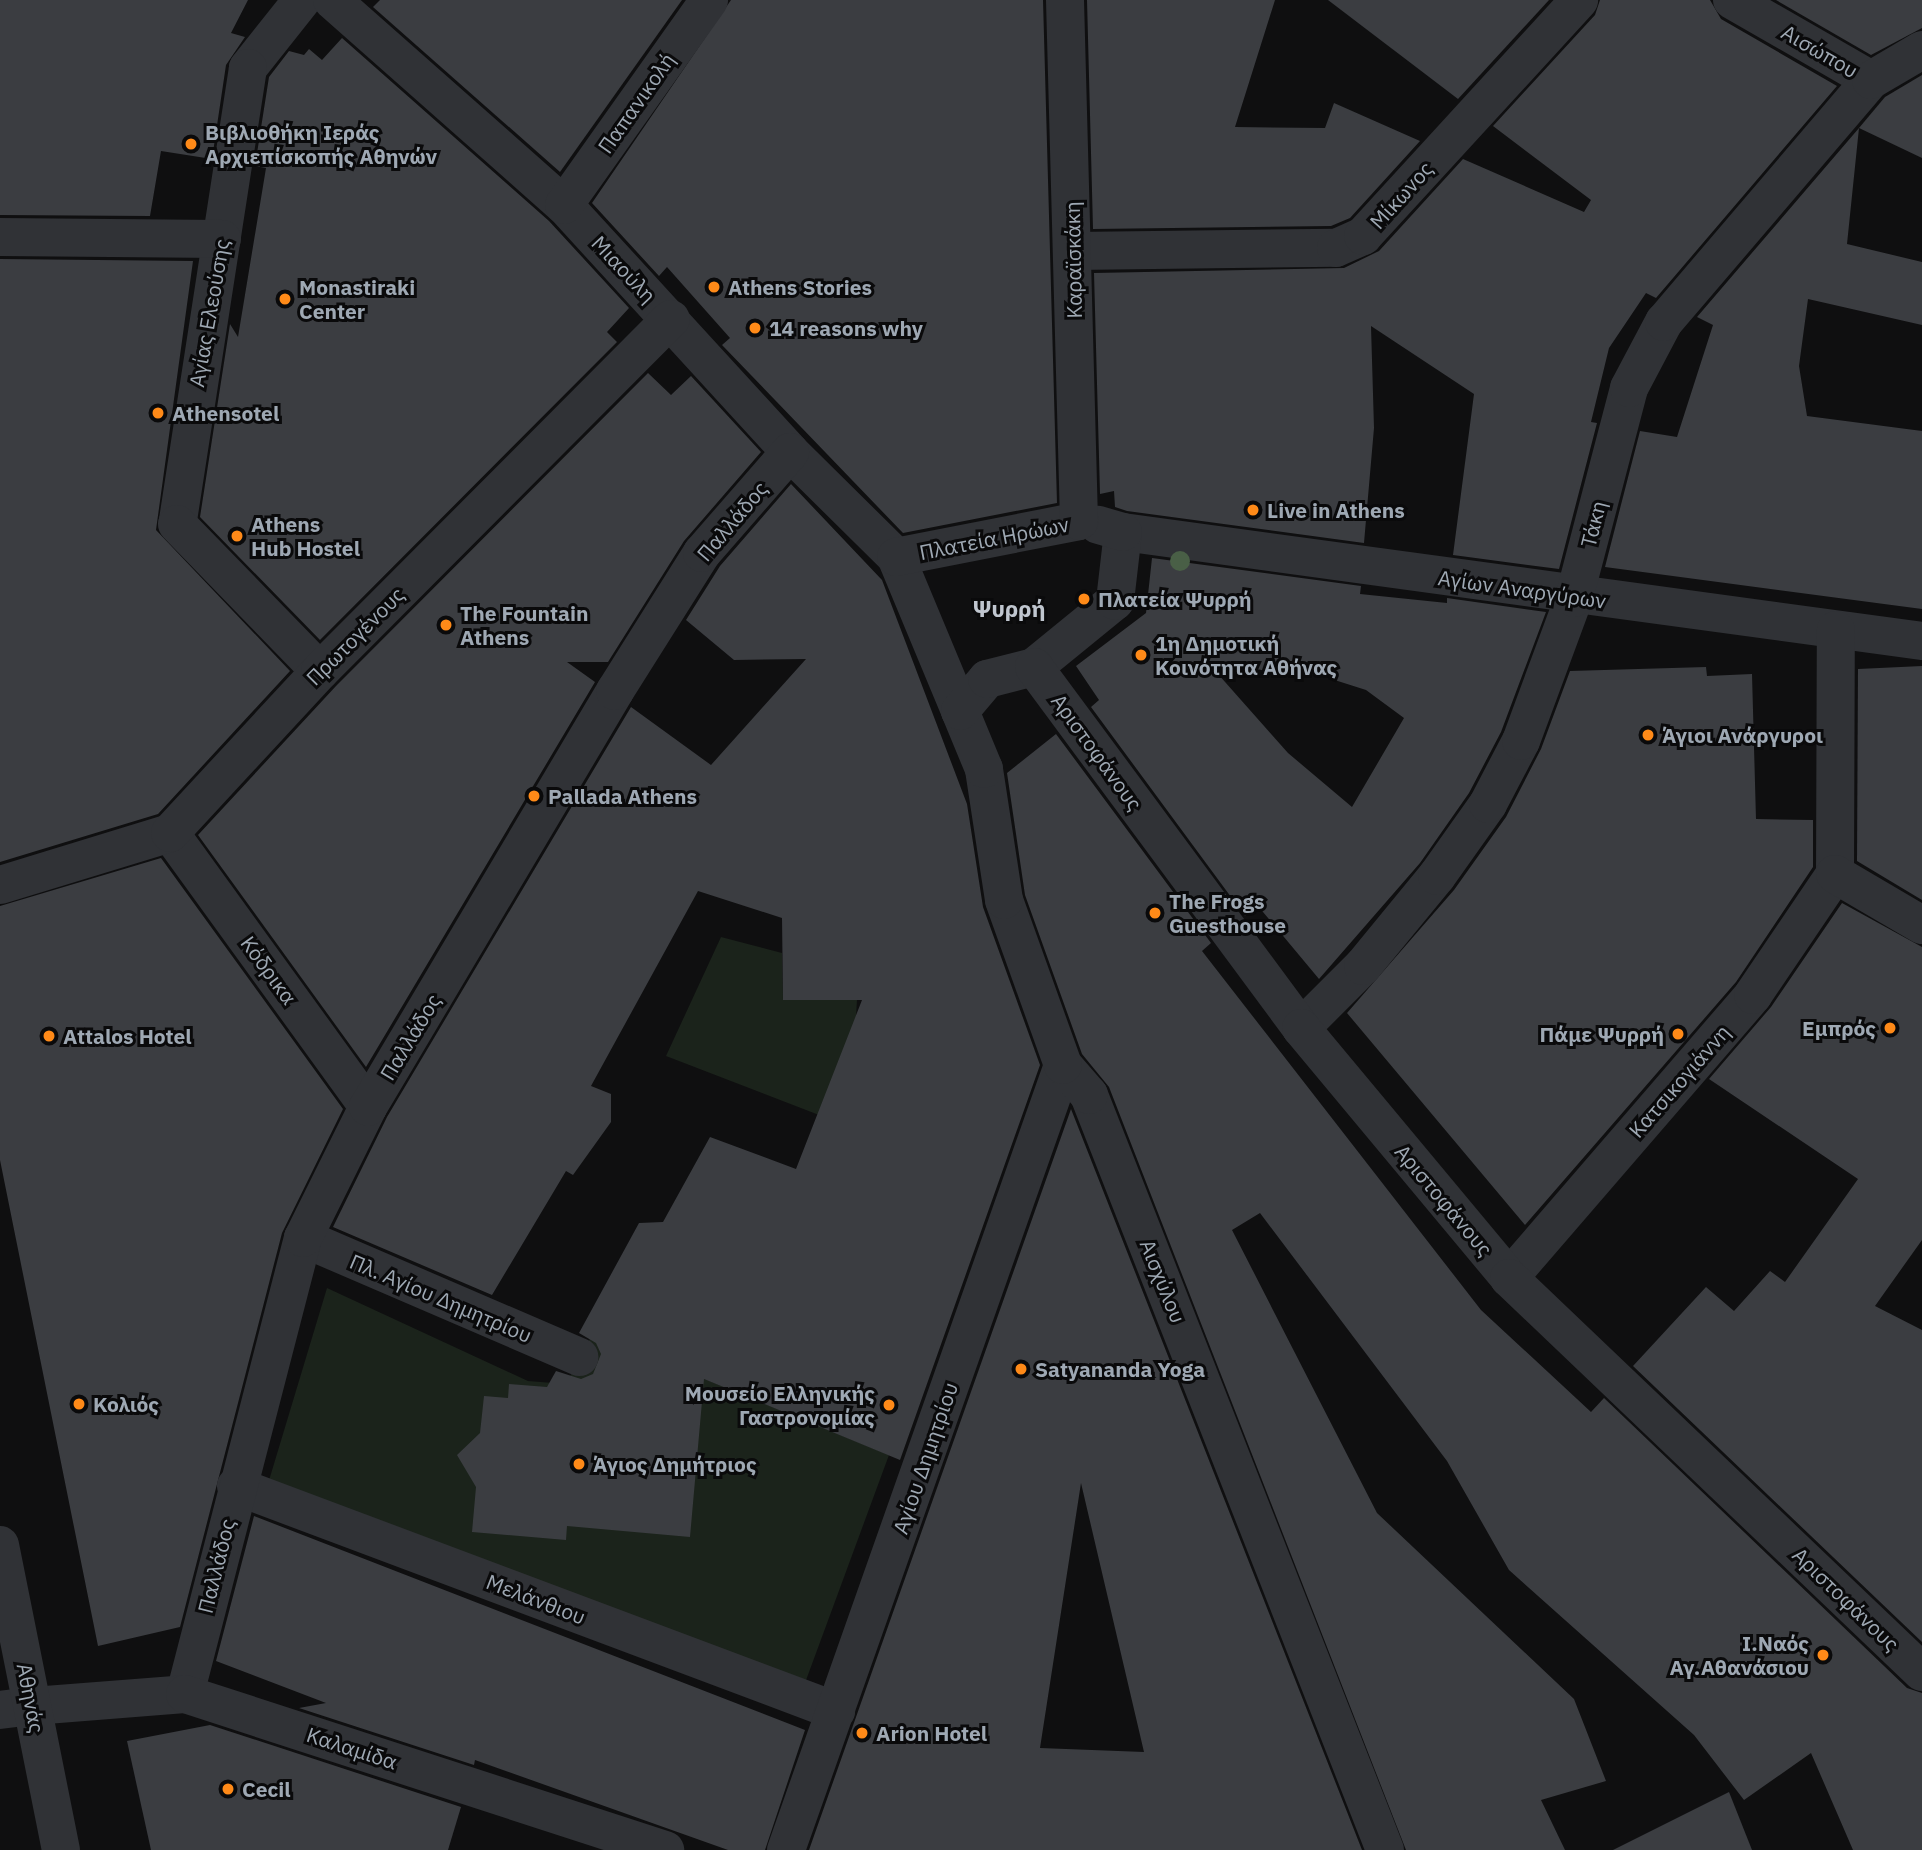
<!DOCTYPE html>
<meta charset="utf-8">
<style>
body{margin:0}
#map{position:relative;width:1922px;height:1850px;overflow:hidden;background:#0f0f10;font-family:"IBM Plex Sans",sans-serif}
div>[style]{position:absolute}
.green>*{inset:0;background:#1b231b}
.building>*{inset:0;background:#3b3d41}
.pedestrian>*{height:38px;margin:-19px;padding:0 19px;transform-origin:19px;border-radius:19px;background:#303236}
.minor>*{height:38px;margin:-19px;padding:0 19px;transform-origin:19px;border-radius:19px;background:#303236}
.tertiary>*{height:38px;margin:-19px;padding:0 19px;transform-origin:19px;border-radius:19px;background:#303236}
.trees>*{width:20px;height:20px;margin:-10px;border-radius:50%;background:#495f46}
.dots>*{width:19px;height:19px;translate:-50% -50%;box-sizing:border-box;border:4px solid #0a0a0b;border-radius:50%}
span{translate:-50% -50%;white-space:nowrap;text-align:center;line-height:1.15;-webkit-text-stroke:6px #0a0a0b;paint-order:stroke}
.street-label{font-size:21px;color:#9ea8b3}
.poi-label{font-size:21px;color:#9ea8b3;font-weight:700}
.left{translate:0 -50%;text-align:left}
.right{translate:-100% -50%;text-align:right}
.neighbourhood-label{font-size:23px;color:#c0c6cf;font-weight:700}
</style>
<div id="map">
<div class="green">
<i style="clip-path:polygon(721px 937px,782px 953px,783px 1000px,857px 1000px,856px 1017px,819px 1115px,666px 1056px)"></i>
<i style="clip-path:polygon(327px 1288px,528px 1381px,566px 1384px,593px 1333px,889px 1455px,805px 1683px,267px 1487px)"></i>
</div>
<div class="building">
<i style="clip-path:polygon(0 0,248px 0,231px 33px,245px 37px,226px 65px,212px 159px,161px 151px,150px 216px,0 215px)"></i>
<i style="clip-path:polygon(380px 0,682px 0,560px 172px,373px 7px)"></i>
<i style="clip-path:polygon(731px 0,1043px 0,1057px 503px,903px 533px,722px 345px,730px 338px,667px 267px,659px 276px,592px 203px)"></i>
<i style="clip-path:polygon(1087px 0,1275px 0,1235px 127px,1325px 128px,1334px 103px,1420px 141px,1350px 218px,1331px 226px,1093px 229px)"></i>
<i style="clip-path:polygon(1328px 0,1549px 0,1458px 99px)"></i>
<i style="clip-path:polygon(1600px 0,1710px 0,1721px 19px,1837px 86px,1656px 298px,1646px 293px,1609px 348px,1591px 422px,1597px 423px,1559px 569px,1453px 555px,1474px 394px,1371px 326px,1374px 428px,1364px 543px,1127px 511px,1115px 507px,1114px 491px,1100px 494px,1094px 273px,1344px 268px,1379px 251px,1463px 159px,1584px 212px,1591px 200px,1493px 126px,1595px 15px)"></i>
<i style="clip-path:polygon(1776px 0,1922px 0,1922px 28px,1871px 55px)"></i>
<i style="clip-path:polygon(342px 38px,549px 221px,629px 308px,607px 332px,617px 342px,320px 640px,200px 517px,230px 324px,238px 337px,266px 168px,255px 166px,269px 77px,289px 51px,304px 55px,309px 49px,322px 60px)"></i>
<i style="clip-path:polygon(1922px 75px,1922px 158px,1859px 128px,1885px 97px)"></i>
<i style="clip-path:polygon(1859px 128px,1847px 244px,1922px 262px,1922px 325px,1808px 299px,1799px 366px,1807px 416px,1922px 431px,1922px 609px,1605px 567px,1640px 431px,1677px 437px,1713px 325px,1697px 317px)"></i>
<i style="clip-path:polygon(0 259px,193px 261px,156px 530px,290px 671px,158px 814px,0 862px)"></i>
<i style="clip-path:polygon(648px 373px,671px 395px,691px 376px,761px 452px,684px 541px,608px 662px,567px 662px,595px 682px,366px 1067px,198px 835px,336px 686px)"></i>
<i style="clip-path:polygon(791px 484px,882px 580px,967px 804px,983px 907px,1040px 1065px,900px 1460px,704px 1379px,690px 1537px,567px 1526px,566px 1540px,472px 1532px,476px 1487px,457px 1455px,480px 1433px,484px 1396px,508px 1398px,509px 1384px,547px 1387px,556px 1371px,581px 1379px,593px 1374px,601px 1354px,596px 1343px,579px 1333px,639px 1223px,663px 1222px,710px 1137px,796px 1169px,862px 1000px,783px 1000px,782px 918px,698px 891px,591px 1086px,611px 1094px,611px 1122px,573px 1175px,566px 1171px,492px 1295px,333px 1227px,387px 1117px,631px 707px,711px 765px,806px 659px,734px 660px,686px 620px,720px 566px)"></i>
<i style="clip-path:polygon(evenodd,1152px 558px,1361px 586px,1360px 594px,1447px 603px,1447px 598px,1546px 612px,1501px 732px,1469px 793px,1420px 863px,1319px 979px,1258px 906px,1245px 916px,1091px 707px,1099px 700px,1076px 666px,1146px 613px,1152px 558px,1210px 665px,1322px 676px,1366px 690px,1404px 718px,1352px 807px,1288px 753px,1210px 665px)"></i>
<i style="clip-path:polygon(1922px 666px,1922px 900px,1857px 861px,1858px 669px)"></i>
<i style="clip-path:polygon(1706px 667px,1707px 676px,1752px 674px,1756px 819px,1813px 820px,1813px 867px,1736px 982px,1525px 1225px,1347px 1013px,1454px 890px,1506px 817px,1541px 749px,1570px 671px)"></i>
<i style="clip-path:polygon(1056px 734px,1211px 943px,1202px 951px,1481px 1310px,1591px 1412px,1604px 1398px,1907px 1688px,1922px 1693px,1922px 1850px,1853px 1850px,1811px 1753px,1744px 1800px,1694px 1735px,1509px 1570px,1447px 1461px,1260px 1213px,1232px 1230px,1377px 1513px,1574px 1699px,1606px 1781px,1541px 1800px,1565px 1850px,1406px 1850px,1109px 1087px,1082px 1054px,1025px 895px,1007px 773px)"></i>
<i style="clip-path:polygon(161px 858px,343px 1109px,282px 1233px,180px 1627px,98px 1646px,0 1160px,0 906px)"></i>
<i style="clip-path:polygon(1842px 903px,1922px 947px,1922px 1240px,1875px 1306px,1922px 1330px,1922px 1642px,1633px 1366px,1706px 1287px,1734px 1311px,1770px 1271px,1785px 1282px,1858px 1179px,1709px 1079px,1771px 1007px)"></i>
<i style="clip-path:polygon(evenodd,1071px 1109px,1362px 1850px,809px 1850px,1071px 1109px,1081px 1483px,1144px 1752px,1040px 1748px,1081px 1483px)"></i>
<i style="clip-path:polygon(254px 1516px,805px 1730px,765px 1850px,728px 1850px,475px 1760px,474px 1765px,299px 1708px,326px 1703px,216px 1661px)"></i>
<i style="clip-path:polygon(210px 1725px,461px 1807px,448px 1850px,151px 1850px,127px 1741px)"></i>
<i style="clip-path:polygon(1729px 1792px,1752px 1850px,1613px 1850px)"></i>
</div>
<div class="pedestrian">
<i style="left:1732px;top:0;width:160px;rotate:29.9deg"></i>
<i style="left:1074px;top:251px;width:262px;rotate:-0.7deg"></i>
<i style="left:1336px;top:248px;width:30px;rotate:-24deg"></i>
<i style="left:1363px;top:236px;width:320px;rotate:-47.5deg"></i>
<i style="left:1123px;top:532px;width:806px;rotate:7.77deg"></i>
<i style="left:896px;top:557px;width:167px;rotate:67.4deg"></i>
<i style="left:1034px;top:667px;width:104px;rotate:-39.2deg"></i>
<i style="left:1115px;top:601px;width:69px;rotate:-83.4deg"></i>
<i style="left:1123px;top:532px;width:26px;rotate:-164deg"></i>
<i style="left:1835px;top:874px;width:244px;rotate:-89.8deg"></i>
<i style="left:1301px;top:1028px;width:88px;rotate:-45deg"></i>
<i style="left:1363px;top:966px;width:117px;rotate:-50.6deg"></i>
<i style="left:1437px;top:876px;width:88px;rotate:-54.7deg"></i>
<i style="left:1488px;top:804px;width:71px;rotate:-62.4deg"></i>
<i style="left:1521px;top:741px;width:153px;rotate:-69.7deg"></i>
<i style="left:1574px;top:598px;width:217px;rotate:-75.3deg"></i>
<i style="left:1629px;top:388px;width:75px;rotate:-62.1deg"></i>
<i style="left:1664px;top:322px;width:318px;rotate:-49.5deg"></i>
<i style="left:1871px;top:80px;width:59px;rotate:-30.5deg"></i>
<i style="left:0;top:1710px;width:33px;rotate:-7deg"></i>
</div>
<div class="minor">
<i style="left:302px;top:0;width:87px;rotate:128.5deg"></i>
<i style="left:248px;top:68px;width:461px;rotate:98.8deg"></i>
<i style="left:177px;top:524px;width:205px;rotate:45.8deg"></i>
<i style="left:332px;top:0;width:310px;rotate:41.5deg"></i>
<i style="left:564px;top:205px;width:335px;rotate:47.5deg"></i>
<i style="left:790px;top:452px;width:149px;rotate:44.7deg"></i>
<i style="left:896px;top:557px;width:187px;rotate:-11.1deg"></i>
<i style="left:1079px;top:521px;width:521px;rotate:-91.54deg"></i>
<i style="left:564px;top:205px;width:251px;rotate:-54.7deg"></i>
<i style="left:0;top:237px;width:222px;rotate:0.5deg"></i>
<i style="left:170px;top:833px;width:338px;rotate:54.1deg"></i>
<i style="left:0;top:885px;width:178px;rotate:-17deg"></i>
<i style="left:170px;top:833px;width:221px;rotate:-47.2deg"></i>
<i style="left:320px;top:671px;width:497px;rotate:-45.1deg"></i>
<i style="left:303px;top:1238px;width:301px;rotate:23.3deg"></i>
<i style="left:1509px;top:1278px;width:374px;rotate:-49.2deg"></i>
<i style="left:1753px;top:995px;width:146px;rotate:-55.9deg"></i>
<i style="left:1835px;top:874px;width:101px;rotate:30.4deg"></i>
<i style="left:236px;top:1486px;width:641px;rotate:20.56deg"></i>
<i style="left:185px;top:1694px;width:471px;rotate:-75.5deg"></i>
<i style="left:303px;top:1238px;width:146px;rotate:-63.6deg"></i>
<i style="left:368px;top:1107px;width:484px;rotate:-59.3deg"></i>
<i style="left:615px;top:691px;width:163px;rotate:-57.8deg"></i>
<i style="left:702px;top:553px;width:134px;rotate:-48.9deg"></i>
<i style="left:33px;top:1706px;width:152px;rotate:-4.5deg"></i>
<i style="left:185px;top:1694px;width:505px;rotate:18deg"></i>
<i style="left:786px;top:1850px;width:832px;rotate:-70.56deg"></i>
<i style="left:1385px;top:1850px;width:811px;rotate:-111.41deg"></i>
<i style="left:1089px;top:1095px;width:40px;rotate:-131deg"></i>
<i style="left:1063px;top:1065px;width:175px;rotate:-109.7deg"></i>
<i style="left:1004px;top:900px;width:133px;rotate:-98.7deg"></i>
<i style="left:984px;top:769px;width:63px;rotate:-112.5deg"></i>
<i style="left:960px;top:711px;width:42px;rotate:-49.8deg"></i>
<i style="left:987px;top:679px;width:49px;rotate:-14.3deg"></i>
<i style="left:1034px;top:667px;width:449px;rotate:53.5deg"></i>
<i style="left:1301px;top:1028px;width:325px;rotate:50.2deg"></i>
<i style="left:1509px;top:1278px;width:571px;rotate:43.65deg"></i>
</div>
<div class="tertiary">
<i style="left:0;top:1545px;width:311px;rotate:78.7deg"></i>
</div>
<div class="trees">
<i style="left:1180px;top:561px"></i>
</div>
<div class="dots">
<i style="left:191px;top:144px;background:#ff8a18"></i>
<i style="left:714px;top:287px;background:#ff8a18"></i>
<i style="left:285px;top:299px;background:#ff8a18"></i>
<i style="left:755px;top:328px;background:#ff8a18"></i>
<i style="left:158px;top:413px;background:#ff8a18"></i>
<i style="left:1253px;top:510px;background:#ff8a18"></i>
<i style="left:237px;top:536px;background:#ff8a18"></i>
<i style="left:1084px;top:599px;background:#ff8a18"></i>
<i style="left:446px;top:625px;background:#ff8a18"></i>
<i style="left:1141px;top:655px;background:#ff8a18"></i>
<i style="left:1648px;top:735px;background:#ff8a18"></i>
<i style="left:534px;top:796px;background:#ff8a18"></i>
<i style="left:1155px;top:913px;background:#ff8a18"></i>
<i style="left:1890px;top:1028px;background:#ff8a18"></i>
<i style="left:1678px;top:1034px;background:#ff8a18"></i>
<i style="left:49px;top:1036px;background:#ff8a18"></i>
<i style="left:1021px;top:1369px;background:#ff8a18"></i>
<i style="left:79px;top:1404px;background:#ff8a18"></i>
<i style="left:889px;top:1405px;background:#ff8a18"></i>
<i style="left:579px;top:1464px;background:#ff8a18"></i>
<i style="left:1823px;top:1655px;background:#ff8a18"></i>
<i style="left:862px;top:1733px;background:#ff8a18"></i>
<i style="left:228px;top:1789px;background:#ff8a18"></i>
</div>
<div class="street-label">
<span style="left:1820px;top:51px;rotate:30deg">Αισώπου</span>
<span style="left:636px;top:103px;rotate:-55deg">Παπανικολή</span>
<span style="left:1401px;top:195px;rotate:-48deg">Μίκωνος</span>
<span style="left:1073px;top:260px;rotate:-91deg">Καραϊσκάκη</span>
<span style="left:624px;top:269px;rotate:47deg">Μιαούλη</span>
<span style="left:209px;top:313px;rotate:-80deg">Αγίας Ελεούσης</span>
<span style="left:732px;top:521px;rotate:-50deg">Παλλάδος</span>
<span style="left:1593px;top:524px;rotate:-76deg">Τάκη</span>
<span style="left:994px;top:538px;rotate:-11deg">Πλατεία Ηρώων</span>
<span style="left:1522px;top:589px;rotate:8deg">Αγίων Αναργύρων</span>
<span style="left:355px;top:636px;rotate:-45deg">Πρωτογένους</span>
<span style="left:1097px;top:752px;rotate:54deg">Αριστοφάνους</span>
<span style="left:269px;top:970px;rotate:54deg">Κόδρικα</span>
<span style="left:410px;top:1037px;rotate:-59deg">Παλλάδος</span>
<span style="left:1679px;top:1081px;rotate:-49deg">Κατσικογιάννη</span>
<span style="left:1444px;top:1200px;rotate:50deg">Αριστοφάνους</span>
<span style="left:1163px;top:1281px;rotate:68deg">Αισχύλου</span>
<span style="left:441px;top:1298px;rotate:23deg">Πλ. Αγίου Δημητρίου</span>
<span style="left:925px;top:1458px;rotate:-71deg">Αγίου Δημητρίου</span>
<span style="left:216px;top:1566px;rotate:-76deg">Παλλάδος</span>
<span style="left:536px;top:1599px;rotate:21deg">Μελάνθιου</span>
<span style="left:1846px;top:1599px;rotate:44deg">Αριστοφάνους</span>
<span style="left:31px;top:1698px;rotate:79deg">Αθηνάς</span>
<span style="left:352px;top:1748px;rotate:18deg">Καλαμίδα</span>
</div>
<div class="poi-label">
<span class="left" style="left:205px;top:144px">Βιβλιοθήκη Ιεράς<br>Αρχιεπίσκοπής Αθηνών</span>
<span class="left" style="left:299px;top:299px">Monastiraki<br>Center</span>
<span class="left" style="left:728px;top:287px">Athens Stories</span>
<span class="left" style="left:769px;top:328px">14 reasons why</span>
<span class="left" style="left:172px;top:413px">Athensotel</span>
<span class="left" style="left:1267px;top:510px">Live in Athens</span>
<span class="left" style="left:251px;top:536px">Athens<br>Hub Hostel</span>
<span class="left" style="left:1098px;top:599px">Πλατεία Ψυρρή</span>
<span class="left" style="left:460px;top:625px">The Fountain<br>Athens</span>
<span class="left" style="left:1155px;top:655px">1η Δημοτική<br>Κοινότητα Αθήνας</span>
<span class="left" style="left:1662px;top:735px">Άγιοι Ανάργυροι</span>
<span class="left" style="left:548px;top:796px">Pallada Athens</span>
<span class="left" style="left:1169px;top:913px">The Frogs<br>Guesthouse</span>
<span class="right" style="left:1876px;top:1028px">Εμπρός</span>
<span class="right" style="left:1664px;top:1034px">Πάμε Ψυρρή</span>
<span class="left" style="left:63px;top:1036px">Attalos Hotel</span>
<span class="left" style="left:1035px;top:1369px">Satyananda Yoga</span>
<span class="right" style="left:875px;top:1405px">Μουσείο Ελληνικής<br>Γαστρονομίας</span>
<span class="left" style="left:93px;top:1404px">Κολιός</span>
<span class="left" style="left:593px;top:1464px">Άγιος Δημήτριος</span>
<span class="right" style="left:1809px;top:1655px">Ι.Ναός<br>Αγ.Αθανάσιου</span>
<span class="left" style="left:876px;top:1733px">Arion Hotel</span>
<span class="left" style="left:242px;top:1789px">Cecil</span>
</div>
<div class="neighbourhood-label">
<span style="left:1009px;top:608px">Ψυρρή</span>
</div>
</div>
